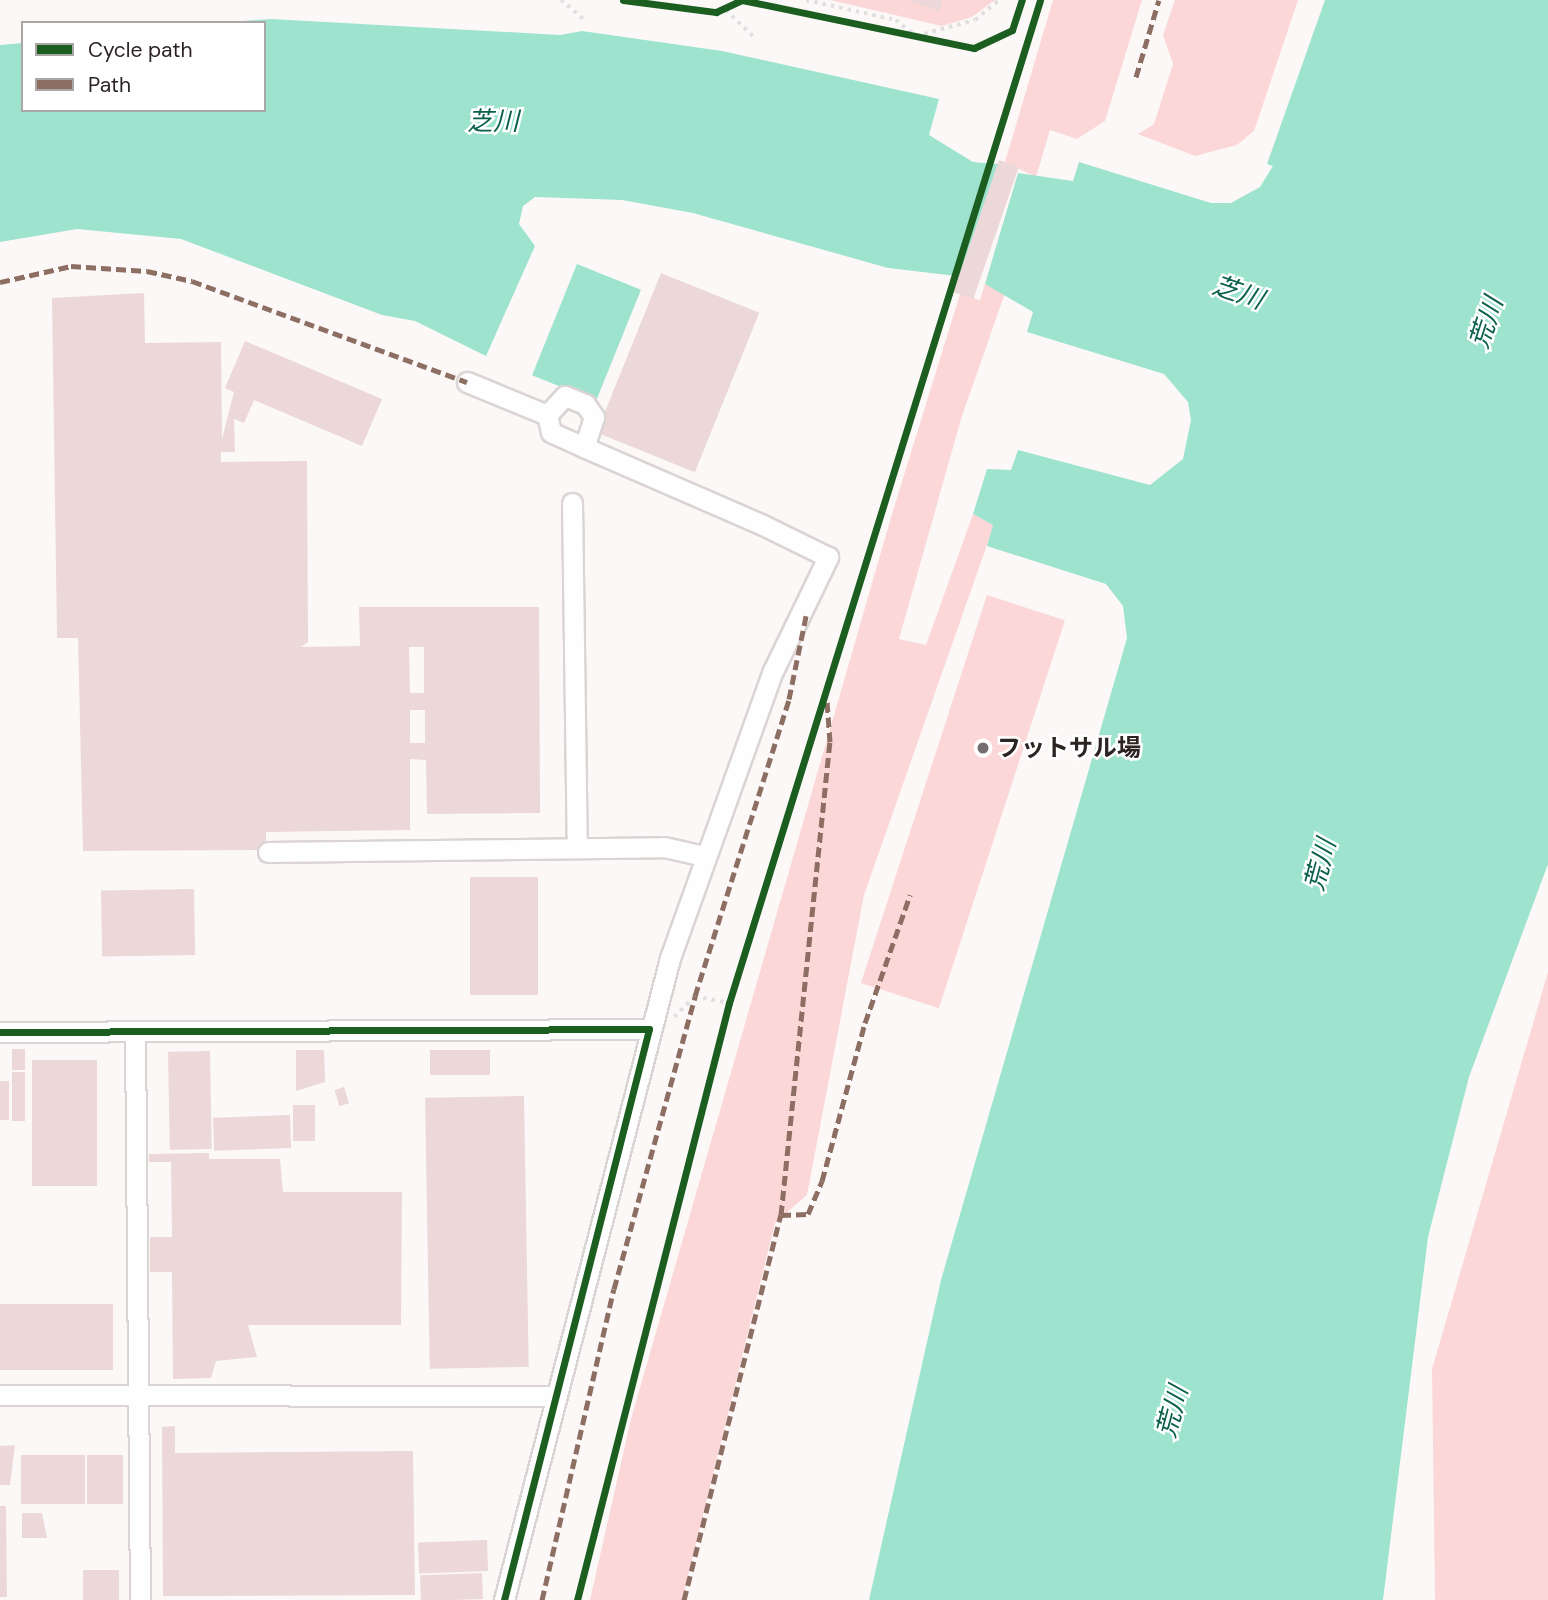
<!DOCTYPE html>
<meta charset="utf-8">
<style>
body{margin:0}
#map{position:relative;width:1548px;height:1600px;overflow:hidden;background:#fcf8f8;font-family:"DM Sans","Noto Sans JP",sans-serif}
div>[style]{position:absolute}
.green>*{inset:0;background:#fbd7d8;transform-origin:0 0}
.water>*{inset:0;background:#9ee3cd;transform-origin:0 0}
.building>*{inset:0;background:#ecd8d9;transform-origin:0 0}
.path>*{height:3.5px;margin-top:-1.75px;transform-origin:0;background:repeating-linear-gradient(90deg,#e1dfdf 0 3.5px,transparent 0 8.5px)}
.roads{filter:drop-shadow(2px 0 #dad4d4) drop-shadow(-2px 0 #dad4d4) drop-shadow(0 2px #dad4d4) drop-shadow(0 -2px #dad4d4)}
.minor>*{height:19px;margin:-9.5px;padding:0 9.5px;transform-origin:9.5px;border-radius:9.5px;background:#fffefe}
.quiet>*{height:5px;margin-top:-2.5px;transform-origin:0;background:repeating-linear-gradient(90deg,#8d6e63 0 10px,transparent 0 15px)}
.cycleway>*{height:7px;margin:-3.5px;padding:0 3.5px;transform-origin:3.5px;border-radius:3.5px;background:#1b5e20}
.dots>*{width:19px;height:19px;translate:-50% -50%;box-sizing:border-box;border:4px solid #fff;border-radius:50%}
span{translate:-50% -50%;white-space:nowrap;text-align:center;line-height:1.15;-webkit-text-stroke:5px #fff;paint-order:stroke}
.poi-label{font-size:24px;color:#2c2323;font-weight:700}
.left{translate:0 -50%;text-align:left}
.water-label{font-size:26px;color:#0a604b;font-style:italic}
.legend{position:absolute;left:21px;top:21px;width:245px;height:91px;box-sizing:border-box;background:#fff;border:2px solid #aba7a7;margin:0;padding:9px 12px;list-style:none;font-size:21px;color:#2c2323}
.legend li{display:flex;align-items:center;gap:14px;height:35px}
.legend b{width:35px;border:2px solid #aba7a7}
</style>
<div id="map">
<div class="green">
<i style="clip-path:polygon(830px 0,995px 0,972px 17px,942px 26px)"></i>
<i style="clip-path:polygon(1053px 0,1142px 0,1105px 121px,1077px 139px,1050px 130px,1036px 177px,1005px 162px)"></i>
<i style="clip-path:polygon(1175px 0,1298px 0,1254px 131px,1237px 145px,1195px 156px,1138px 134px,1154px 124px,1173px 64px,1163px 35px)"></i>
<i style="clip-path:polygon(985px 284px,1005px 293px,961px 419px,899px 639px,926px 645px,973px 514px,994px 525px,864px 895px,807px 1195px,775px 1223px,682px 1600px,590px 1600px,631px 1419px,892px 514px,960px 294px,980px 300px)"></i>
<i style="left:987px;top:595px;width:82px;height:408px;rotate:18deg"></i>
<i style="clip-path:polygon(1548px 972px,1548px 1600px,1435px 1600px,1432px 1369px)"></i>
</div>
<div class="water">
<i style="clip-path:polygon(1325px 0,1548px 0,1548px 864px,1469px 1077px,1428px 1237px,1383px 1600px,869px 1600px,941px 1280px,1127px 638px,1123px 606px,1106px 584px,987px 546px,993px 525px,973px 514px,987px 469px,1011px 470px,1018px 450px,1150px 485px,1183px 459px,1191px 420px,1188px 402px,1164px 374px,1027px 332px,1033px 312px,985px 284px,1018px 173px,1073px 181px,1079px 162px,1211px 203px,1231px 203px,1260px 187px,1273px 166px,1267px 164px)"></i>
<i style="clip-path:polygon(271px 19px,560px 35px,582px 31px,722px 51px,939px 99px,929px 135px,973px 162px,998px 164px,965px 277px,888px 268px,693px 213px,622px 200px,535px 197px,523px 206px,519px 224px,535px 246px,486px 356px,415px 321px,382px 315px,181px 239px,77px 229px,0 242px,0 45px,23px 43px,23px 110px,264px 110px,264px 23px,213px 23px)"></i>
<i style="left:577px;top:264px;width:69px;height:120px;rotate:22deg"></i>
</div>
<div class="building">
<i style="clip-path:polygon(907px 0,943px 0,939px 11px)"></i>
<i style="left:999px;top:160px;width:21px;height:140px;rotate:19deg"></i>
<i style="left:661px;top:273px;width:106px;height:172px;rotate:22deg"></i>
<i style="clip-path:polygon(evenodd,144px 293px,145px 343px,221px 342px,222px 439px,234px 392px,225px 388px,245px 341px,382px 399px,362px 446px,254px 400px,244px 423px,234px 419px,235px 452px,221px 452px,221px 462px,307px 461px,308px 642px,301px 647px,360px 646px,359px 607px,539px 607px,540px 813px,427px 814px,426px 760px,410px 759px,410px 830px,266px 832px,266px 850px,83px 851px,78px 638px,57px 638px,52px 298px,144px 293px,409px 647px,424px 647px,424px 693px,410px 693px,409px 647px,144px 293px,410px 710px,425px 710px,425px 743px,410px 743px,410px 710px)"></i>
<i style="left:538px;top:877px;width:118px;height:68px;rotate:90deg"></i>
<i style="left:194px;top:889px;width:66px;height:93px;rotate:89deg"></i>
<i style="left:12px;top:1049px;width:13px;height:21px"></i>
<i style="clip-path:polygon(296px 1050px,324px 1050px,325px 1082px,296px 1091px)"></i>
<i style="left:490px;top:1050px;width:25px;height:60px;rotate:90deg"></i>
<i style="left:210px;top:1051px;width:98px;height:42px;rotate:89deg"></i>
<i style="left:32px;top:1060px;width:65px;height:126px"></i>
<i style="left:12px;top:1072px;width:13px;height:49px"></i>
<i style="left:0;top:1081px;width:9px;height:39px"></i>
<i style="left:344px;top:1087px;width:17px;height:10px;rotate:73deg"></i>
<i style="left:524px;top:1096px;width:271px;height:99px;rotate:89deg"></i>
<i style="left:293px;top:1105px;width:22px;height:36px"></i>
<i style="left:290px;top:1115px;width:33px;height:77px;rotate:88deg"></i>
<i style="clip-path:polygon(209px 1153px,209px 1159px,280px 1159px,283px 1192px,402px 1192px,401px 1325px,248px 1325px,257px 1357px,216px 1361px,211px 1378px,173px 1379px,172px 1272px,150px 1272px,150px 1237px,172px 1237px,171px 1162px,149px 1162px,149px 1154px)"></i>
<i style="left:0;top:1304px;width:113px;height:66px"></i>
<i style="clip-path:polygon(175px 1426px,175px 1453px,413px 1451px,415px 1595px,163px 1596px,162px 1427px)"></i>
<i style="clip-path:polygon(15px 1445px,10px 1485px,0 1485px,0 1446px)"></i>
<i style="left:85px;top:1455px;width:49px;height:64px;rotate:90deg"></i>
<i style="left:87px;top:1455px;width:36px;height:49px"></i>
<i style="clip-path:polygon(0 1506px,6px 1506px,7px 1597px,0 1597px)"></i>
<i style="clip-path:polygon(22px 1513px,42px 1513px,47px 1538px,22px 1538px)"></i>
<i style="left:487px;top:1540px;width:31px;height:69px;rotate:88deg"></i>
<i style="left:119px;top:1570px;width:30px;height:36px;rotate:90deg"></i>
<i style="left:482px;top:1573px;width:26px;height:62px;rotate:88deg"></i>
</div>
<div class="path">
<i style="left:561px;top:0;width:30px;rotate:40deg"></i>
<i style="left:742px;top:0;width:1px"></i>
<i style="left:806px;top:0;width:92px;rotate:12.5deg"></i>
<i style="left:896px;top:20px;width:26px;rotate:39deg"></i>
<i style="left:916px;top:36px;width:61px;rotate:-15.2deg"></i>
<i style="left:975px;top:20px;width:31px;rotate:-40deg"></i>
<i style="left:726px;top:10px;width:40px;rotate:44deg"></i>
<i style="left:992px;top:158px;width:165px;rotate:-73.1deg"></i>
<i style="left:674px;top:1017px;width:30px;rotate:-45deg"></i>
<i style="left:695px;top:996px;width:35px;rotate:12deg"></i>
</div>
<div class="roads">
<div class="minor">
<i style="left:467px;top:382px;width:87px;rotate:22.4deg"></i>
<i style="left:572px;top:503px;width:345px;rotate:89.2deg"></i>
<i style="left:268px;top:852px;width:396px;rotate:-0.7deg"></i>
<i style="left:664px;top:847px;width:41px;rotate:12.7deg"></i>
<i style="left:0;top:1032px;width:649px;rotate:-0.26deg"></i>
<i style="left:135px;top:1032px;width:568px;rotate:89.5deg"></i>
<i style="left:0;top:1395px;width:552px;rotate:0.1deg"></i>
<i style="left:504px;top:1600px;width:663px;rotate:-75.5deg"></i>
<i style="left:670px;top:958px;width:305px;rotate:-70.3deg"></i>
<i style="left:773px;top:671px;width:127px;rotate:-64.2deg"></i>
<i style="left:828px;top:557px;width:72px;rotate:-153.8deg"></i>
<i style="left:763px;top:525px;width:195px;rotate:-156.5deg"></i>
<i style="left:584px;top:447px;width:36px;rotate:-156deg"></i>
<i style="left:551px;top:432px;width:17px;rotate:-103deg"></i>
<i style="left:547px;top:415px;width:26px;rotate:-47deg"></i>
<i style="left:565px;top:396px;width:22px;rotate:22deg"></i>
<i style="left:585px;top:404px;width:16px;rotate:55deg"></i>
<i style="left:594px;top:417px;width:32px;rotate:108deg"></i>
</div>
</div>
<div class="quiet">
<i style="left:1136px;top:77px;width:80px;rotate:-73.4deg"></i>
<i style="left:0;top:282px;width:73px;rotate:-12.7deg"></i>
<i style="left:71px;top:266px;width:76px;rotate:3.8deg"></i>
<i style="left:147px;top:271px;width:46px;rotate:12.5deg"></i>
<i style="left:192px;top:281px;width:293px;rotate:20.2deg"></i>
<i style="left:781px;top:1215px;width:27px;rotate:-2deg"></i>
<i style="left:808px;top:1214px;width:36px;rotate:-67deg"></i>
<i style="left:822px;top:1181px;width:164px;rotate:-74.8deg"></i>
<i style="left:865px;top:1023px;width:136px;rotate:-70.6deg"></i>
<i style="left:542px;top:1600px;width:319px;rotate:-77deg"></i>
<i style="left:614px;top:1289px;width:304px;rotate:-74.5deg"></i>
<i style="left:695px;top:996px;width:312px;rotate:-72.4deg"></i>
<i style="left:789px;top:699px;width:90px;rotate:-78.4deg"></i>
<i style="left:684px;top:1600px;width:397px;rotate:-75.9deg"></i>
<i style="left:781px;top:1215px;width:476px;rotate:-84.1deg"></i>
<i style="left:830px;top:742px;width:41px;rotate:-94.2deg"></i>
</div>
<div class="cycleway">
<i style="left:623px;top:0;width:94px;rotate:7.4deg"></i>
<i style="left:716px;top:12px;width:29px;rotate:-25deg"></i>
<i style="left:742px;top:0;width:237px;rotate:11.7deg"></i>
<i style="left:974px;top:48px;width:42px;rotate:-25.3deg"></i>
<i style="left:1012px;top:30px;width:32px;rotate:-72deg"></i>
<i style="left:0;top:1032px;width:649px;rotate:-0.26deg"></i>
<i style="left:649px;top:1029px;width:589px;rotate:104.25deg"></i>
<i style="left:577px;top:1600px;width:616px;rotate:-75.72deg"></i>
<i style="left:729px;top:1003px;width:1050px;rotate:-72.77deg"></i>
</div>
<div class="dots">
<i style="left:983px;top:748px;background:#756e6e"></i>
</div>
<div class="poi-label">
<span class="left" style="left:997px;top:748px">フットサル場</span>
</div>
<div class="water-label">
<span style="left:493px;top:122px">芝川</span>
<span style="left:1238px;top:293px;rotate:19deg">芝川</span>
<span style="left:1487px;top:323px;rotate:-72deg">荒川</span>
<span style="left:1321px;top:865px;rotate:-75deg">荒川</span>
<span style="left:1173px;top:1412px;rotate:-75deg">荒川</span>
</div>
<ul class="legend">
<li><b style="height:9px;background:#1b5e20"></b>Cycle path</li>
<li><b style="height:9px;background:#8d6e63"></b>Path</li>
</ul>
</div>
